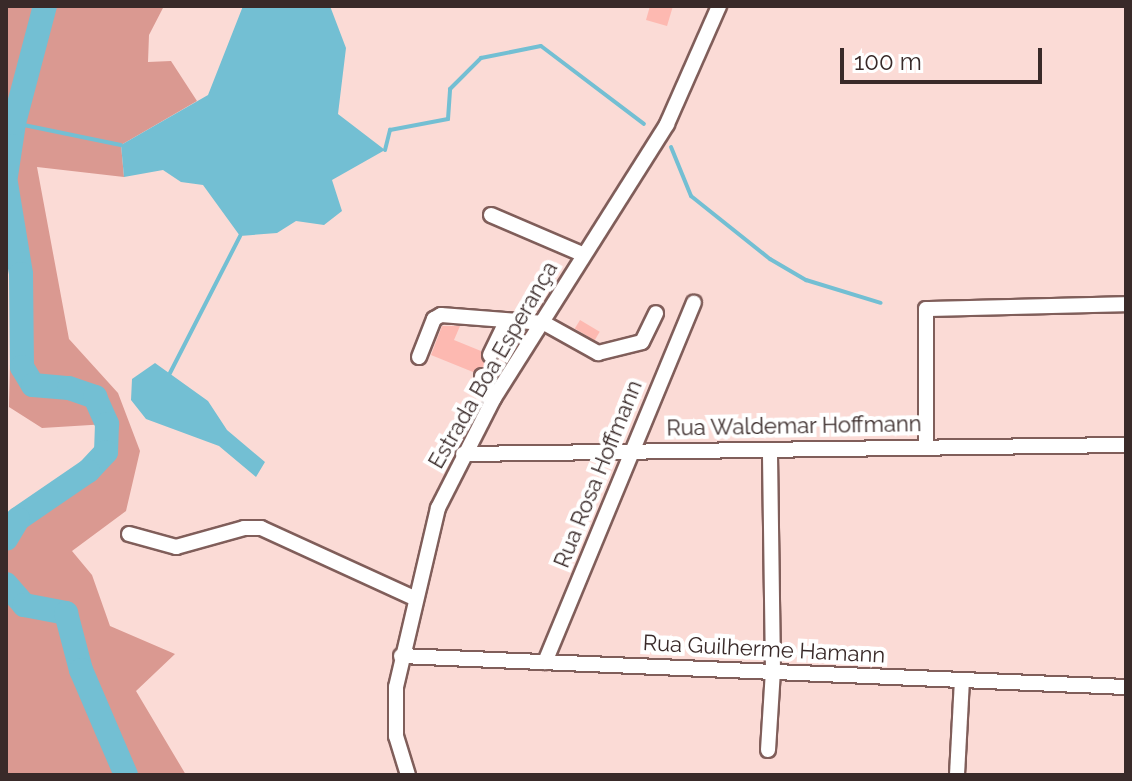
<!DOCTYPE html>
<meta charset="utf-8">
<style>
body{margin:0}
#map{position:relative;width:1132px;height:781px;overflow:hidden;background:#fbdbd6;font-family:Raleway,sans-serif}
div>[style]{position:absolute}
.forest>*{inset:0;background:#da9991}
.water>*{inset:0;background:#73bfd3}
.stream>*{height:4px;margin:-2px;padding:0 2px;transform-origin:2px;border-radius:2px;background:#73bfd3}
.river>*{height:24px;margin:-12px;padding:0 12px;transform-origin:12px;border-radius:12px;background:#73bfd3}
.building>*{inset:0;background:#fdb9b1;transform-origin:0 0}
.roads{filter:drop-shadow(2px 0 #805e5a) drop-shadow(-2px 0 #805e5a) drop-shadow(0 2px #805e5a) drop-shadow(0 -2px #805e5a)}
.minor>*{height:14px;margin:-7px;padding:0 7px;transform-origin:7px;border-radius:7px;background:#fff}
span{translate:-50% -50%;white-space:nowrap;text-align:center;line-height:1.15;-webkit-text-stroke:8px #fff;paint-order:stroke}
.street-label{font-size:22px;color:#392a29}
.frame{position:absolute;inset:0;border:8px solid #392a29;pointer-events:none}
.scale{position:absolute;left:840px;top:48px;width:202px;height:36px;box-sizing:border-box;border:4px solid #392a29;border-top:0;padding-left:10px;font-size:24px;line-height:28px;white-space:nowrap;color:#392a29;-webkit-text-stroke:6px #fff;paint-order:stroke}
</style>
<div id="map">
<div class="forest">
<i style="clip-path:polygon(6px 6px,164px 6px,149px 35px,148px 62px,171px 61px,197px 101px,121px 145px,124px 177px,37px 167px,69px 339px,118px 393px,140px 451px,126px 511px,72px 551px,92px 575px,110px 626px,175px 654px,136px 691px,186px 775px,6px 775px,6px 554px,18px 519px,88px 471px,106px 452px,107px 424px,42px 428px,9px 407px,12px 275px,6px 245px)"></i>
</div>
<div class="water">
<i style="clip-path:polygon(243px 6px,330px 6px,346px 48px,338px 114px,385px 150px,332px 180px,342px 211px,324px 225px,296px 221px,277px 233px,240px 236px,203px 185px,181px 182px,163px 170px,124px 177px,121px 145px,208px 95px)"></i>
<i style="clip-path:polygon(155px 363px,208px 401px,227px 430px,265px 462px,256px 477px,219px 446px,146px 419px,131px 400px,132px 379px)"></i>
</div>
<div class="stream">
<i style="left:14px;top:123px;width:109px;rotate:11.6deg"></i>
<i style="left:671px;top:147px;width:53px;rotate:67.8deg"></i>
<i style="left:691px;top:196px;width:101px;rotate:38.6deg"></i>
<i style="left:770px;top:259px;width:42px;rotate:30.3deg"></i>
<i style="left:806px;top:280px;width:78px;rotate:17deg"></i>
<i style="left:385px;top:150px;width:21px;rotate:-76deg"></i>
<i style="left:390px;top:130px;width:59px;rotate:-10.7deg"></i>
<i style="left:448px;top:119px;width:30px;rotate:-86deg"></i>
<i style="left:450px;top:89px;width:44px;rotate:-45deg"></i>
<i style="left:481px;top:58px;width:61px;rotate:-11.3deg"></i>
<i style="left:541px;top:46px;width:129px;rotate:37.1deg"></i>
<i style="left:170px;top:373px;width:154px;rotate:-62.9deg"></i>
</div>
<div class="river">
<i style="left:6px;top:176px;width:54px;rotate:-81.4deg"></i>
<i style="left:14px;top:123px;width:121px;rotate:-75.2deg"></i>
<i style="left:6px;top:183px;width:92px;rotate:80.6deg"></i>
<i style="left:21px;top:274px;width:93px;rotate:89.4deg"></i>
<i style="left:22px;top:367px;width:21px;rotate:59deg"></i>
<i style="left:33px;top:385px;width:36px;rotate:5deg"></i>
<i style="left:69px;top:388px;width:28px;rotate:19deg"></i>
<i style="left:95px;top:397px;width:30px;rotate:66deg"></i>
<i style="left:107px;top:424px;width:28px;rotate:92deg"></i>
<i style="left:106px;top:452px;width:26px;rotate:133deg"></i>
<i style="left:88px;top:471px;width:85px;rotate:145.6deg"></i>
<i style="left:18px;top:519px;width:23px;rotate:121deg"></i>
<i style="left:6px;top:584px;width:28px;rotate:49deg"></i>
<i style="left:24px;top:605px;width:43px;rotate:10.8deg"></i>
<i style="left:66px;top:613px;width:59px;rotate:75.3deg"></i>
<i style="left:81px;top:670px;width:114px;rotate:66.8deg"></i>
</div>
<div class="building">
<i style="clip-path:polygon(650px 6px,673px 6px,667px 26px,646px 20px)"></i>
<i style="left:580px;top:320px;width:23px;height:10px;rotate:31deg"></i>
<i style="clip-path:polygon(442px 326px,460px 326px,454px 340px,481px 351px,488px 368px,473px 372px,431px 355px)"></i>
</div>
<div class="roads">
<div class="minor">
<i style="left:491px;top:215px;width:99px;rotate:23.2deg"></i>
<i style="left:490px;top:355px;width:34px;rotate:-64deg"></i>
<i style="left:419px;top:357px;width:41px;rotate:-68.5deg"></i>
<i style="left:434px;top:319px;width:8px;rotate:-30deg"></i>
<i style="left:441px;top:315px;width:103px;rotate:4.4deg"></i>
<i style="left:544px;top:323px;width:62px;rotate:29.1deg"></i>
<i style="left:598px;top:353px;width:45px;rotate:-14deg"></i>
<i style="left:642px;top:342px;width:32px;rotate:-64deg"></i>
<i style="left:482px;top:376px;width:25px;rotate:61deg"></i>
<i style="left:926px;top:445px;width:136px;rotate:-90deg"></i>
<i style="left:926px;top:309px;width:200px;rotate:-1.4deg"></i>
<i style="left:463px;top:454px;width:663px;rotate:-0.78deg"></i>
<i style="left:129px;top:534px;width:49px;rotate:15.5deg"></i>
<i style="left:176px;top:547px;width:71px;rotate:-15.6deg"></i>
<i style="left:244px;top:528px;width:17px"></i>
<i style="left:261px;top:528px;width:168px;rotate:24.6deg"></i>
<i style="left:401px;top:656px;width:726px;rotate:2.45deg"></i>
<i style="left:545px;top:662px;width:389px;rotate:-67.5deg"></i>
<i style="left:768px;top:750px;width:80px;rotate:-86.4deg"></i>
<i style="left:773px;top:670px;width:220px;rotate:-90.8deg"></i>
<i style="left:408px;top:775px;width:41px;rotate:-107.1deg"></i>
<i style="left:396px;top:736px;width:49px;rotate:-90deg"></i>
<i style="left:396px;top:687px;width:184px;rotate:-76.8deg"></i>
<i style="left:438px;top:508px;width:123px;rotate:-63deg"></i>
<i style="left:494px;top:398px;width:324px;rotate:-57.7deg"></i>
<i style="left:667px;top:124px;width:129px;rotate:-66.2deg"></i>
<i style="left:957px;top:775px;width:94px;rotate:-87deg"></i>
</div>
</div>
<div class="street-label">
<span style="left:493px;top:365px;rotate:-60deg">Estrada Boa Esperança</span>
<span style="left:794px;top:426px;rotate:-1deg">Rua Waldemar Hoffmann</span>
<span style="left:598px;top:474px;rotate:-68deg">Rua Rosa Hoffmann</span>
<span style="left:764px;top:649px;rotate:3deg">Rua Guilherme Hamann</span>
</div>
<div class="frame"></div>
<div class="scale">100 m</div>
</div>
